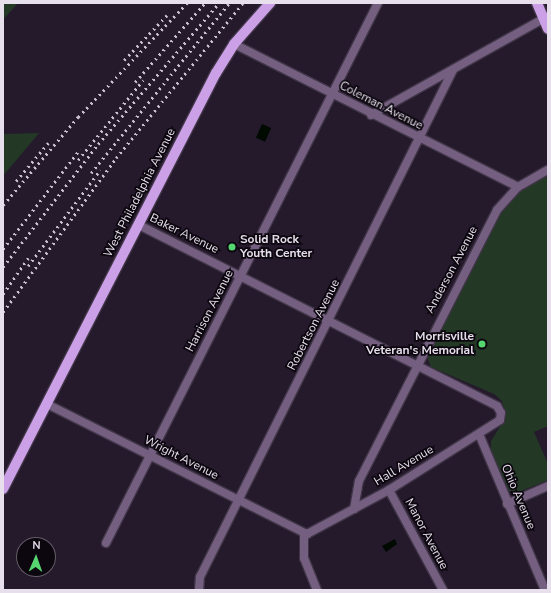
<!DOCTYPE html>
<style>
body{margin:0}
#map{position:relative;width:551px;height:593px;overflow:hidden;background:#25192c;font-family:"Nunito Sans",sans-serif}
div>[style]{position:absolute}
.green>*{inset:0;background:#233926}
.water>*{inset:0;background:#000a00;transform-origin:0 0}
.roads{filter:drop-shadow(1px 0 #403547) drop-shadow(-1px 0 #403547) drop-shadow(0 1px #403547) drop-shadow(0 -1px #403547)}
.minor>*{height:8px;margin:-4px;padding:0 4px;transform-origin:4px;border-radius:4px;background:#745f81}
.major>*{height:10px;margin:-5px;padding:0 5px;transform-origin:5px;border-radius:5px;background:#cba0e6}
.rail>*{height:2.5px;margin-top:-1.25px;transform-origin:0;background:repeating-linear-gradient(90deg,#cac1cf 0 2px,transparent 0 6px)}
.dots>*{width:11px;height:11px;translate:-50% -50%;box-sizing:border-box;border:2px solid #0c070f;border-radius:50%}
span{translate:-50% -50%;white-space:nowrap;text-align:center;line-height:1.15;-webkit-text-stroke:3.5px #0c070f;paint-order:stroke}
.street-label{font-size:12px;color:#e7dfec}
.poi-label{font-size:12px;color:#e7dfec;font-weight:700}
.left{translate:0 -50%;text-align:left}
.right{translate:-100% -50%;text-align:right}
.frame{position:absolute;inset:0;border:4px solid #e7dfec;pointer-events:none}
.north{position:absolute;left:16px;top:537px;width:40px;height:40px;box-sizing:border-box;background:#0c070f;border:1px solid #645d67;border-radius:50%;rotate:2deg;font-size:11px;font-weight:700;line-height:16px;text-align:center;color:#e7dfec}
.north::after{content:'';display:block;margin:auto;width:14px;height:18px;background:#55d671;clip-path:polygon(50% 0,100% 100%,50% 72%,0 100%)}
</style>
<div id="map">
<div class="green">
<i style="clip-path:polygon(3px 3px,18px 3px,3px 20px)"></i>
<i style="clip-path:polygon(39px 133px,3px 176px,3px 134px)"></i>
<i style="clip-path:polygon(548px 176px,548px 426px,534px 432px,548px 464px,548px 480px,514px 494px,509px 491px,491px 451px,491px 441px,506px 417px,502px 401px,494px 394px,431px 367px,427px 357px,498px 217px,508px 202px,524px 188px)"></i>
</div>
<div class="water">
<i style="left:262px;top:124px;width:10px;height:15px;rotate:24deg"></i>
<i style="clip-path:polygon(395px 539px,397px 544px,386px 552px,382px 546px)"></i>
</div>
<div class="roads">
<div class="minor">
<i style="left:234px;top:44px;width:318px;rotate:26.7deg"></i>
<i style="left:371px;top:115px;width:203px;rotate:-29.2deg"></i>
<i style="left:47px;top:404px;width:291px;rotate:26.6deg"></i>
<i style="left:307px;top:534px;width:93px;rotate:-28.2deg"></i>
<i style="left:389px;top:490px;width:131px;rotate:-32.2deg"></i>
<i style="left:500px;top:420px;width:7px;rotate:-82deg"></i>
<i style="left:501px;top:413px;width:8px;rotate:-120deg"></i>
<i style="left:497px;top:406px;width:402px;rotate:-153.2deg"></i>
<i style="left:479px;top:434px;width:169px;rotate:67.1deg"></i>
<i style="left:389px;top:490px;width:114px;rotate:61.6deg"></i>
<i style="left:507px;top:504px;width:45px;rotate:-23.7deg"></i>
<i style="left:354px;top:509px;width:28px;rotate:-80deg"></i>
<i style="left:359px;top:481px;width:304px;rotate:-63deg"></i>
<i style="left:497px;top:210px;width:31px;rotate:-48deg"></i>
<i style="left:518px;top:187px;width:34px;rotate:-30deg"></i>
<i style="left:304px;top:533px;width:25px;rotate:90deg"></i>
<i style="left:304px;top:558px;width:35px;rotate:68deg"></i>
<i style="left:106px;top:543px;width:605px;rotate:-63.27deg"></i>
<i style="left:199px;top:590px;width:13px;rotate:-86deg"></i>
<i style="left:200px;top:577px;width:567px;rotate:-63.48deg"></i>
</div>
<div class="major">
<i style="left:537px;top:3px;width:28px;rotate:67deg"></i>
<i style="left:3px;top:489px;width:467px;rotate:-62.9deg"></i>
<i style="left:216px;top:73px;width:34px;rotate:-58deg"></i>
<i style="left:234px;top:44px;width:55px;rotate:-48.7deg"></i>
</div>
</div>
<div class="rail">
<i style="left:124px;top:60px;width:62px;rotate:-46.3deg"></i>
<i style="left:135px;top:82px;width:106px;rotate:-48.5deg"></i>
<i style="left:78px;top:160px;width:103px;rotate:-50.9deg"></i>
<i style="left:91px;top:173px;width:219px;rotate:-50.9deg"></i>
<i style="left:16px;top:181px;width:50px;rotate:-49.9deg"></i>
<i style="left:3px;top:205px;width:116px;rotate:-49.6deg"></i>
<i style="left:78px;top:117px;width:158px;rotate:-46.3deg"></i>
<i style="left:3px;top:249px;width:126px;rotate:-52.4deg"></i>
<i style="left:28px;top:266px;width:120px;rotate:-53.1deg"></i>
<i style="left:3px;top:267px;width:155px;rotate:-52.3deg"></i>
<i style="left:98px;top:144px;width:186px;rotate:-49.4deg"></i>
<i style="left:3px;top:294px;width:44px;rotate:-55.2deg"></i>
<i style="left:3px;top:312px;width:191px;rotate:-53.7deg"></i>
<i style="left:116px;top:158px;width:200px;rotate:-50.7deg"></i>
</div>
<div class="dots">
<i style="left:232px;top:247px;background:#55d671"></i>
<i style="left:482px;top:344px;background:#55d671"></i>
</div>
<div class="street-label">
<span style="left:381px;top:106px;rotate:27deg">Coleman Avenue</span>
<span style="left:140px;top:193px;rotate:-63deg">West Philadelphia Avenue</span>
<span style="left:184px;top:234px;rotate:26deg">Baker Avenue</span>
<span style="left:452px;top:270px;rotate:-62deg">Anderson Avenue</span>
<span style="left:210px;top:311px;rotate:-63deg">Harrison Avenue</span>
<span style="left:314px;top:325px;rotate:-63deg">Robertson Avenue</span>
<span style="left:181px;top:458px;rotate:27deg">Wright Avenue</span>
<span style="left:404px;top:466px;rotate:-31deg">Hall Avenue</span>
<span style="left:518px;top:497px;rotate:67deg">Ohio Avenue</span>
<span style="left:426px;top:534px;rotate:62deg">Manor Avenue</span>
</div>
<div class="poi-label">
<span class="left" style="left:240px;top:247px">Solid Rock<br>Youth Center</span>
<span class="right" style="left:474px;top:344px">Morrisville<br>Veteran's Memorial</span>
</div>
<div class="frame"></div>
<div class="north">N</div>
</div>
